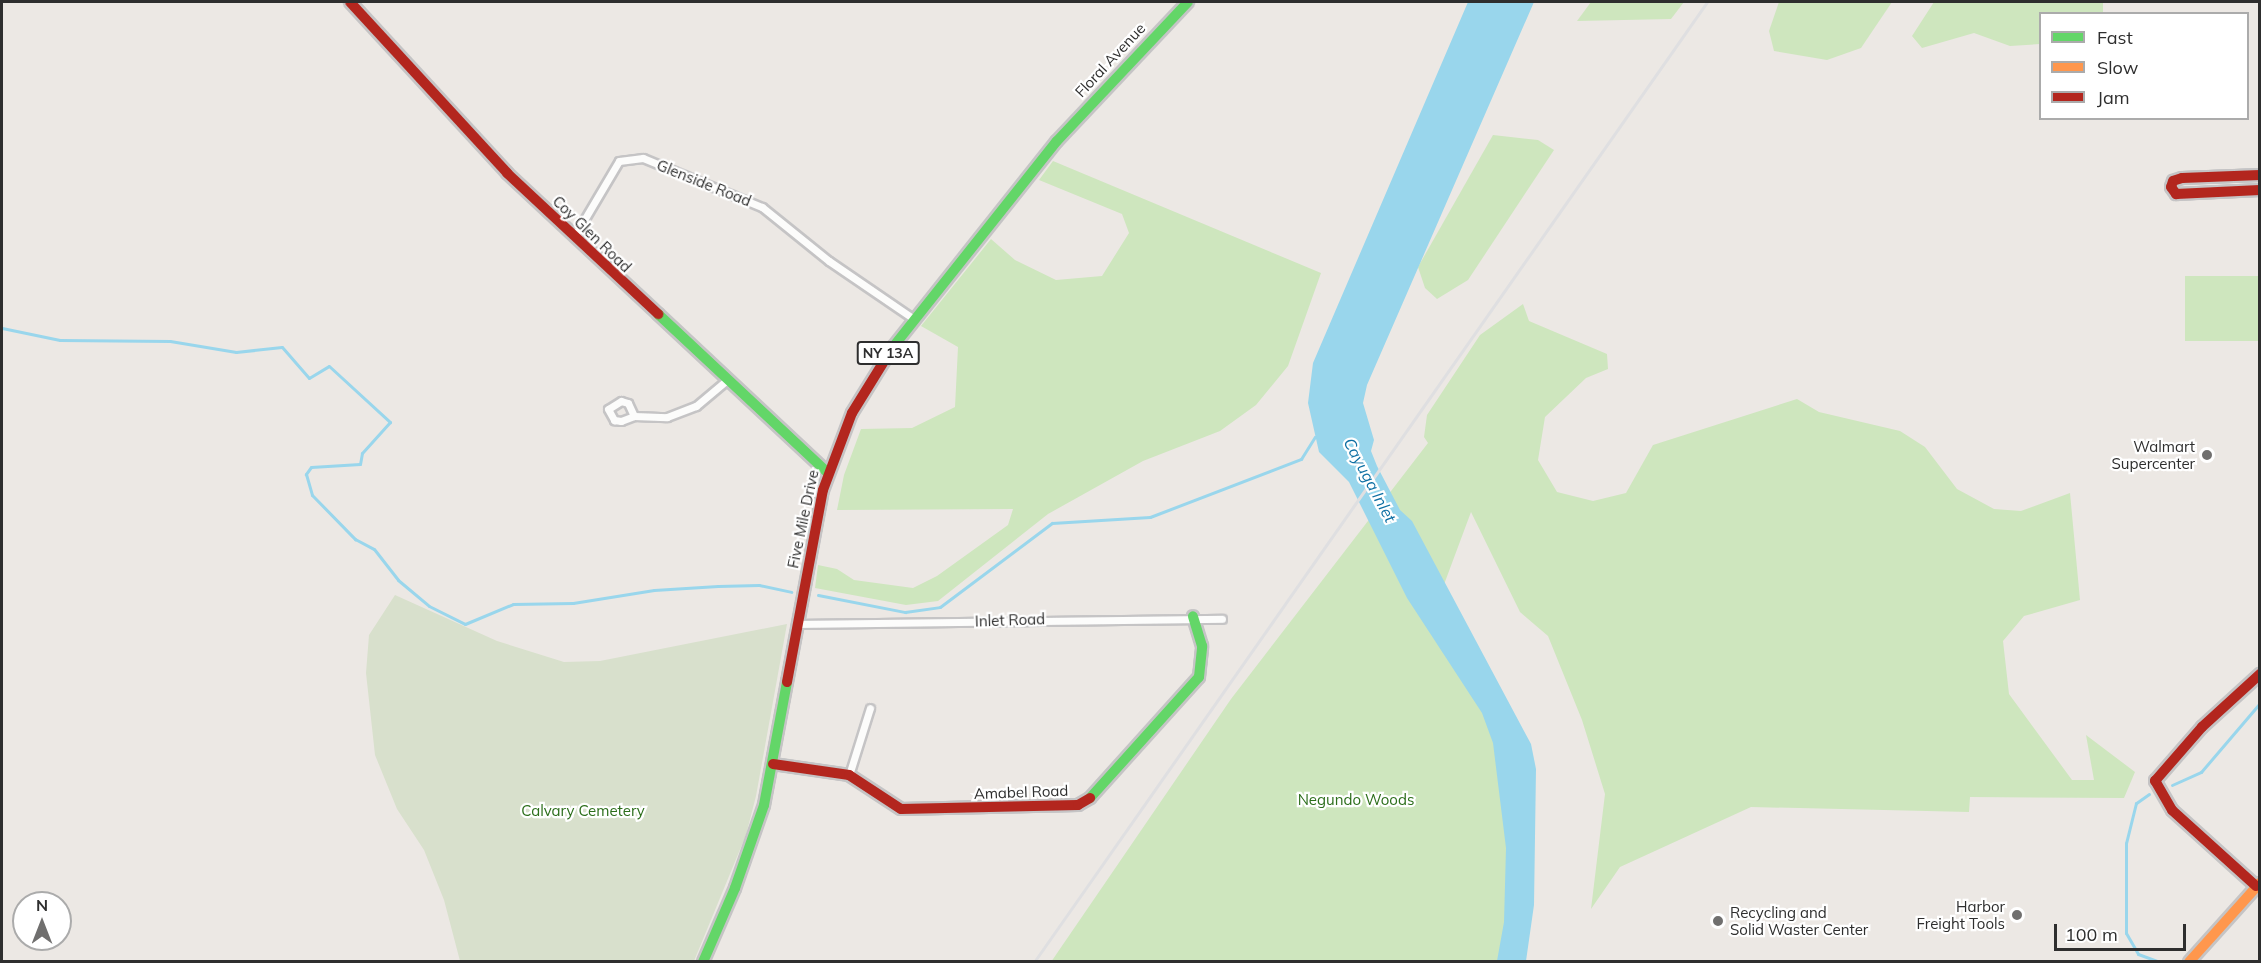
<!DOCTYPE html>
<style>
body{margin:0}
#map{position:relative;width:2261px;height:963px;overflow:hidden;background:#ece8e4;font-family:Mulish,sans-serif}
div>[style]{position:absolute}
.green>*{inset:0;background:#cee6be;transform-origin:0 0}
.cemetery>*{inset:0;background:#d8e0cc}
.water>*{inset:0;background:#99d6ec}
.stream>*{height:3px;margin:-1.5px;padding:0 1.5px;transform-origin:1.5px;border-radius:1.5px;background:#99d6ec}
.roads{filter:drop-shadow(2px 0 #c5c4c5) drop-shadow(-2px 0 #c5c4c5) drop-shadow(0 2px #c5c4c5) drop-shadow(0 -2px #c5c4c5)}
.street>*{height:7px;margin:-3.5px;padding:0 3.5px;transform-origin:3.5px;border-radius:3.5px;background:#fcfcfb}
.fast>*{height:10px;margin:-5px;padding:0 5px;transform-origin:5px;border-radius:5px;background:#63d668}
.slow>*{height:10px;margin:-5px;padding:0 5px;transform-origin:5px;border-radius:5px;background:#ff974d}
.jam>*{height:10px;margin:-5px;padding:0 5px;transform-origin:5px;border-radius:5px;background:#b3261e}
.rail>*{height:3px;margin:-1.5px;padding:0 1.5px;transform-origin:1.5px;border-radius:1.5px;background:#dfdfe1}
.dots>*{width:16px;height:16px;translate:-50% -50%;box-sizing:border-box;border:3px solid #fff;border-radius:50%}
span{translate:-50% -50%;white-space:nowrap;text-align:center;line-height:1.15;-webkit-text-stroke:4.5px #fff;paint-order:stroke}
.shield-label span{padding:2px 4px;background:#fff;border:2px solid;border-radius:4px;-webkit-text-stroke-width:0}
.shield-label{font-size:14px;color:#2e2e2e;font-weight:700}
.street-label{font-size:15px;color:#2e2e2e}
.poi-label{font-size:15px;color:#2e2e2e}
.right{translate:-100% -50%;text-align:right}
.left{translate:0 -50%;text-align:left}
.park-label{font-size:15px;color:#2c6e1b}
.water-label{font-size:16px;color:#0d6fa3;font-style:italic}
.frame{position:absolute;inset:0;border:3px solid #2e2e2e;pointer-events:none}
.legend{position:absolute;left:2039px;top:12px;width:210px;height:108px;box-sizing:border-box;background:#fff;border:2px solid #ababab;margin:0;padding:8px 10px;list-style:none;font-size:18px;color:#2e2e2e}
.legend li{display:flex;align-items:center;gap:12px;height:30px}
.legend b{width:30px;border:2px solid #ababab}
.north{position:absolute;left:12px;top:891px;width:60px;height:60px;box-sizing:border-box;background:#fff;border:2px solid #ababab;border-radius:50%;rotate:0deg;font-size:16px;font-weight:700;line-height:24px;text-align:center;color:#2e2e2e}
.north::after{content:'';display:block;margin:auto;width:21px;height:27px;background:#706f6e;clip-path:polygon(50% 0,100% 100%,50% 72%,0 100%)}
.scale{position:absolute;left:2054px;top:924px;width:132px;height:27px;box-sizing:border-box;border:3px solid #2e2e2e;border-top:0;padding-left:8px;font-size:18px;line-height:21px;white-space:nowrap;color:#2e2e2e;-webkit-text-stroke:4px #fff;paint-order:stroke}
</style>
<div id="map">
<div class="green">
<i style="clip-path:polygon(1591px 2px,1684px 2px,1671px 19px,1577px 21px)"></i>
<i style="clip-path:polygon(1779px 2px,1892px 2px,1861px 48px,1827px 60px,1774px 51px,1769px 31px)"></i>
<i style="clip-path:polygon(1934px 2px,2103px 2px,2103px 13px,2040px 14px,2040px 44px,2010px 46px,1974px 33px,1922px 48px,1912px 36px)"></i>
<i style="clip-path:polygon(1493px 135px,1538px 140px,1554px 150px,1468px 280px,1437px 299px,1425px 288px,1418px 267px)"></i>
<i style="clip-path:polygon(1053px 161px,1321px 273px,1288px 366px,1256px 405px,1220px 431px,1143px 461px,1048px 514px,938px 601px,906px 605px,815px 588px,818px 565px,837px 569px,854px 580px,913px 588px,937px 576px,1008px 525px,1013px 509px,837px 510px,844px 475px,861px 429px,912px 428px,955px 407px,958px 347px,921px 326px,991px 239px,1015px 260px,1056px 280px,1102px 276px,1129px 233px,1122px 214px,1039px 180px)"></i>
<i style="left:2259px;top:276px;width:65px;height:74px;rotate:90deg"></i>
<i style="clip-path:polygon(1523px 304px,1529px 321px,1607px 354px,1608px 369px,1586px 378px,1545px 417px,1538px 460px,1557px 492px,1593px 501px,1626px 493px,1653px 445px,1797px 399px,1819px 412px,1900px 431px,1925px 447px,1957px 489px,1994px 509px,2021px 511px,2070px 493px,2080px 600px,2024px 616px,2003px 641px,2009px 694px,2072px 780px,2094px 780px,2086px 735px,2135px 772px,2124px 798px,1970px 797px,1969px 812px,1751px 807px,1620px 867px,1591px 909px,1605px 794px,1582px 720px,1548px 636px,1520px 612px,1471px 512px,1436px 606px,1513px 742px,1511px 961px,1051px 962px,1231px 699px,1428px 443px,1424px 437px,1427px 415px,1480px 335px)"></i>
</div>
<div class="cemetery">
<i style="clip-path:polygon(395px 595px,497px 641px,564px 662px,600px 661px,787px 624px,756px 796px,746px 835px,694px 961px,460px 961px,444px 900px,424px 850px,397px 809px,375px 755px,366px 673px,369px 635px)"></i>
</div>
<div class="water">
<i style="clip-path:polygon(1468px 2px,1534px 2px,1367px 385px,1363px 403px,1374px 440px,1371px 451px,1377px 466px,1400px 510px,1412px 521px,1531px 744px,1536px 769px,1534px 905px,1526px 961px,1497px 961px,1504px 922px,1506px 848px,1493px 743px,1482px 713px,1407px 598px,1349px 482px,1319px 452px,1308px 403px,1313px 363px)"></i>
</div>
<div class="stream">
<i style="left:2px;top:328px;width:59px;rotate:11.7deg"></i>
<i style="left:60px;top:340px;width:110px;rotate:0.5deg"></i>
<i style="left:170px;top:341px;width:67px;rotate:9.5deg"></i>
<i style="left:236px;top:352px;width:46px;rotate:-6.2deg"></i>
<i style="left:282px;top:347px;width:41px;rotate:48.9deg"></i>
<i style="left:309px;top:378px;width:23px;rotate:-31deg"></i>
<i style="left:329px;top:366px;width:83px;rotate:42.6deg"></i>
<i style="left:390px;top:422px;width:42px;rotate:132.1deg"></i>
<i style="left:362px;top:453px;width:11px;rotate:100deg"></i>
<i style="left:360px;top:464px;width:49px;rotate:176.5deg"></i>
<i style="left:311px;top:467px;width:9px;rotate:126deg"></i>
<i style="left:306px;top:474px;width:22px;rotate:74deg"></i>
<i style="left:312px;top:495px;width:62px;rotate:45.7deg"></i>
<i style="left:355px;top:539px;width:21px;rotate:28deg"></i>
<i style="left:374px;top:549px;width:39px;rotate:52deg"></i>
<i style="left:398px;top:580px;width:40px;rotate:40deg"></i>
<i style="left:429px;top:606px;width:40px;rotate:26.6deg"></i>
<i style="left:465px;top:624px;width:52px;rotate:-22.6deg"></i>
<i style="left:513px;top:604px;width:60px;rotate:-1deg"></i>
<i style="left:573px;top:603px;width:82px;rotate:-9.1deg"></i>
<i style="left:654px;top:590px;width:64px;rotate:-3.6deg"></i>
<i style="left:718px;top:586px;width:41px;rotate:-1.4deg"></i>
<i style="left:759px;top:585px;width:33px;rotate:12deg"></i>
<i style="left:818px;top:595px;width:89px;rotate:11.1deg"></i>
<i style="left:905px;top:612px;width:35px;rotate:-8deg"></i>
<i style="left:940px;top:607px;width:140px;rotate:-36.9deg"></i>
<i style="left:1052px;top:523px;width:98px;rotate:-3.5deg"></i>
<i style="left:1150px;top:517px;width:162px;rotate:-21deg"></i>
<i style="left:1301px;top:459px;width:26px;rotate:-58deg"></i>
<i style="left:2172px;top:785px;width:32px;rotate:-24deg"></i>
<i style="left:2201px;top:772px;width:91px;rotate:-49.5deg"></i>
<i style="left:2149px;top:794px;width:16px;rotate:145deg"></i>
<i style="left:2136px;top:803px;width:41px;rotate:104deg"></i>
<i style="left:2126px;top:843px;width:90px;rotate:90deg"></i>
<i style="left:2126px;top:933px;width:24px;rotate:60deg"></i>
<i style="left:2138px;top:954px;width:23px;rotate:20deg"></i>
</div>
<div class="roads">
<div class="street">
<i style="left:574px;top:237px;width:88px;rotate:-59.4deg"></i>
<i style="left:619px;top:161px;width:24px;rotate:-7deg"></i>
<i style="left:643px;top:158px;width:129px;rotate:22.4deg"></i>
<i style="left:762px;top:207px;width:86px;rotate:38.9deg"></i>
<i style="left:829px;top:261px;width:103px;rotate:34.3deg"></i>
<i style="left:634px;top:416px;width:14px;rotate:-115deg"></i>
<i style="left:628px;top:403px;width:7px;rotate:-164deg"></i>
<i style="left:621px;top:401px;width:15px;rotate:148deg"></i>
<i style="left:608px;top:409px;width:13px;rotate:61deg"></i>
<i style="left:614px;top:420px;width:7px;rotate:8deg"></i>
<i style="left:621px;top:421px;width:14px;rotate:-21deg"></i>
<i style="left:634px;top:416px;width:33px;rotate:2deg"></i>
<i style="left:667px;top:417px;width:31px;rotate:-21deg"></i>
<i style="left:696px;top:406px;width:40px;rotate:-40deg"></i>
<i style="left:798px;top:624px;width:424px;rotate:-0.7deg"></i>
<i style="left:849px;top:775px;width:70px;rotate:-72.6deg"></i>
</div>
<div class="fast">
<i style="left:658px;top:314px;width:233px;rotate:43.1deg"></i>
<i style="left:893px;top:347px;width:263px;rotate:-51.5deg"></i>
<i style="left:1057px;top:141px;width:191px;rotate:-46.7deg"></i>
<i style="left:1090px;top:798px;width:163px;rotate:-48deg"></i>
<i style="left:1199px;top:677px;width:31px;rotate:-84deg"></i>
<i style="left:1202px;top:646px;width:31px;rotate:-107deg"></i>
<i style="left:703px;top:962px;width:81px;rotate:-66.6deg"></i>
<i style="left:735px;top:888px;width:88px;rotate:-70.7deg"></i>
<i style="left:764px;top:805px;width:125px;rotate:-79.4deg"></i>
</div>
<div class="slow">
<i style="left:2189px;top:962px;width:106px;rotate:-48.1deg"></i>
</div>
<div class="jam">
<i style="left:350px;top:2px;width:232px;rotate:47.4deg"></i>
<i style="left:507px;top:173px;width:207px;rotate:43deg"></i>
<i style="left:2260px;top:175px;width:78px;rotate:177.8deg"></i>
<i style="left:2182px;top:178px;width:9px;rotate:162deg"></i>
<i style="left:2173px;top:181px;width:6px;rotate:108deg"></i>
<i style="left:2171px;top:187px;width:9px;rotate:54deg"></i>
<i style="left:2176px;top:194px;width:84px;rotate:-2.7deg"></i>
<i style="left:787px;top:682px;width:195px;rotate:-79.4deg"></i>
<i style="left:823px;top:490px;width:82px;rotate:-69.4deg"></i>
<i style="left:852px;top:413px;width:78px;rotate:-58.2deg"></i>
<i style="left:773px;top:764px;width:77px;rotate:8.2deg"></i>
<i style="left:849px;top:775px;width:62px;rotate:33.2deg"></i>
<i style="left:901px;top:809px;width:177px;rotate:-1.3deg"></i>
<i style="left:1078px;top:805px;width:14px;rotate:-30deg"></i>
<i style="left:2256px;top:886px;width:113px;rotate:-137.9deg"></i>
<i style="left:2172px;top:810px;width:34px;rotate:-120deg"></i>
<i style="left:2155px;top:781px;width:72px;rotate:-49deg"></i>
<i style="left:2202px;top:727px;width:79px;rotate:-42.4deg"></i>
</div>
</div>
<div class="rail">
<i style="left:1034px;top:962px;width:1172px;rotate:-54.97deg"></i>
</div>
<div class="dots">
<i style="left:2207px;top:455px;background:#706f6e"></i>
<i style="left:2017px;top:915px;background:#706f6e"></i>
<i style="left:1718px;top:921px;background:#706f6e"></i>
</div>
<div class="shield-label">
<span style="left:888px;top:353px">NY 13A</span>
</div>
<div class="street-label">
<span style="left:1110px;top:60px;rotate:-47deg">Floral Avenue</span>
<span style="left:704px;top:183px;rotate:22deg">Glenside Road</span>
<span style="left:592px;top:234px;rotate:44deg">Coy Glen Road</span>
<span style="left:803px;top:519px;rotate:-78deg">Five Mile Drive</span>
<span style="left:1010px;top:620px;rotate:-2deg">Inlet Road</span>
<span style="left:1021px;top:792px;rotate:-2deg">Amabel Road</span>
</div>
<div class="poi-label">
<span class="right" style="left:2195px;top:455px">Walmart<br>Supercenter</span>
<span class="right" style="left:2005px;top:915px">Harbor<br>Freight Tools</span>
<span class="left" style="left:1730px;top:921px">Recycling and<br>Solid Waster Center</span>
</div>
<div class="park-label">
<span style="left:1356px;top:800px">Negundo Woods</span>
<span style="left:583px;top:811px">Calvary Cemetery</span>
</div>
<div class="water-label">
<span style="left:1370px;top:480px;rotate:62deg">Cayuga Inlet</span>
</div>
<div class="frame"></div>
<ul class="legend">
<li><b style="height:8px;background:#63d668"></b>Fast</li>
<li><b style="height:8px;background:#ff974d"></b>Slow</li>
<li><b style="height:8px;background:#b3261e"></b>Jam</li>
</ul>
<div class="north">N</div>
<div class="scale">100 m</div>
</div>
